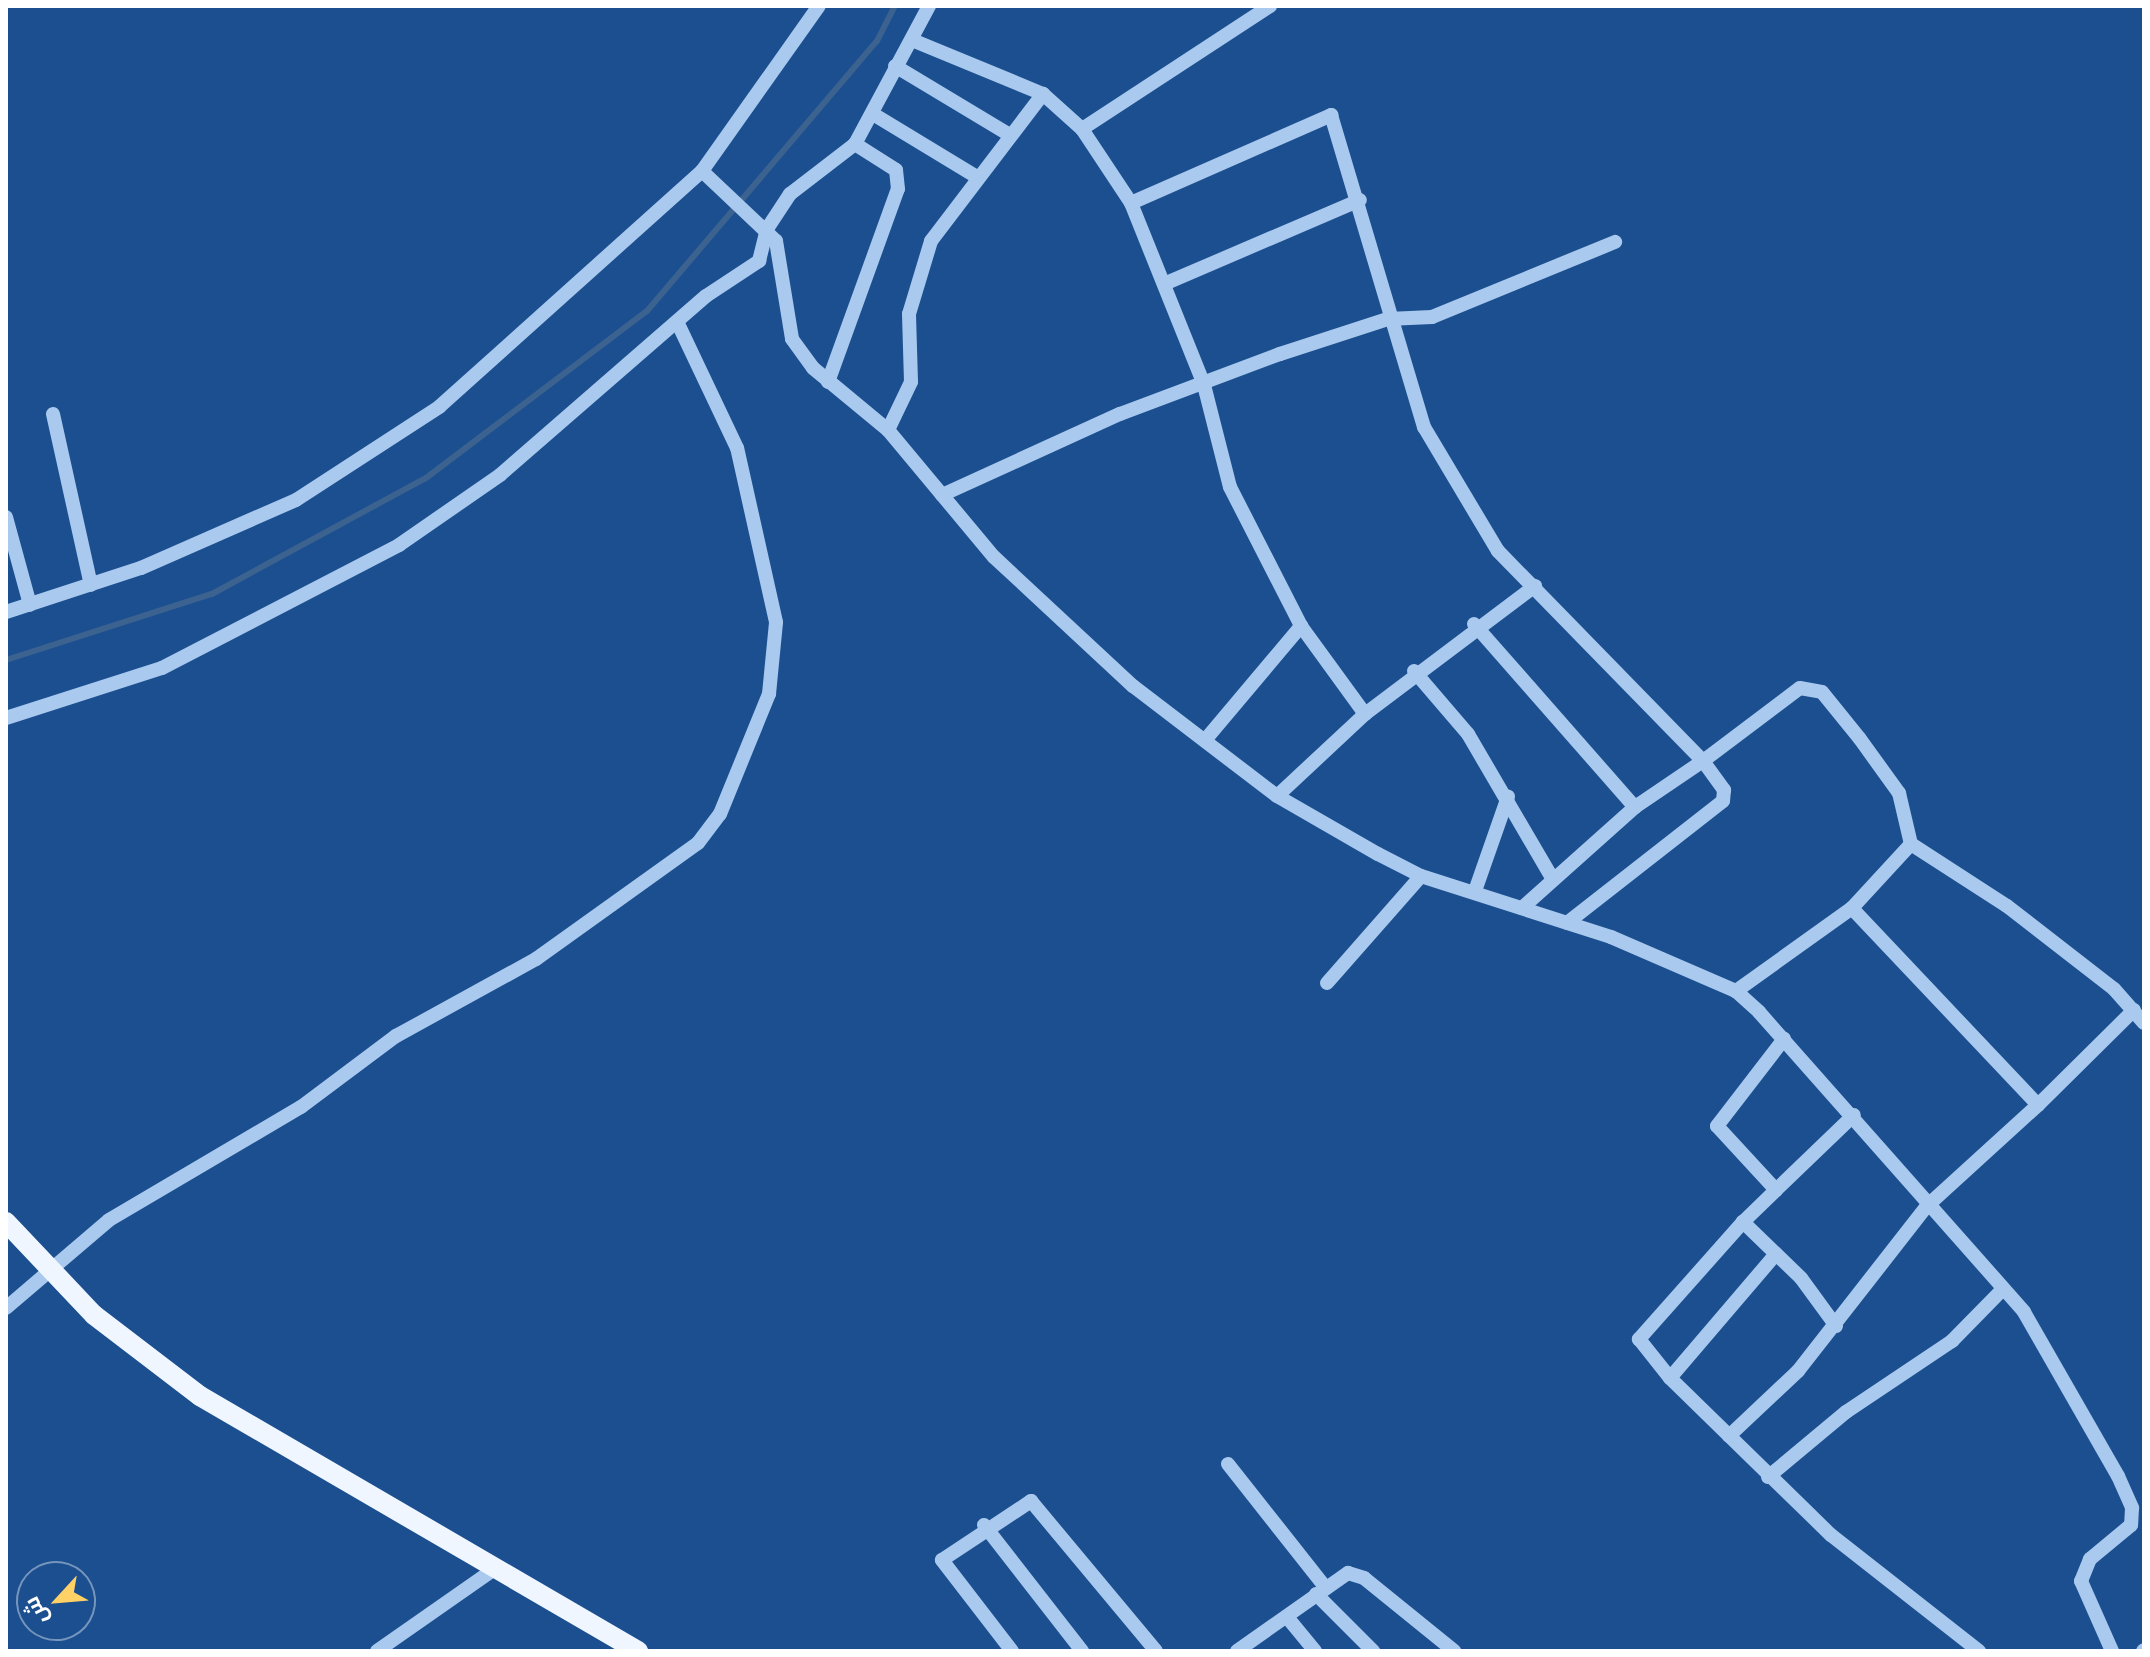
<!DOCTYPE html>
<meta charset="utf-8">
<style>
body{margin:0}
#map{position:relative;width:2150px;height:1657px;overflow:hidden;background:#1b4f8f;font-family:Arial,Cairo,sans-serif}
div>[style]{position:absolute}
.stream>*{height:6px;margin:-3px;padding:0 3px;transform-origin:3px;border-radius:3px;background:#3c6290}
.minor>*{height:14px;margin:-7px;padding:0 7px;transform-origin:7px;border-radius:7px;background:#a9c9ee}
.major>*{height:20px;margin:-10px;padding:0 10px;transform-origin:10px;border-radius:10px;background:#f0f6ff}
span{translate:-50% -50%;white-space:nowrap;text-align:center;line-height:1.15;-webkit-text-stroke:6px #1b4f8f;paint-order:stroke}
.frame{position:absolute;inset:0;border:8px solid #fff;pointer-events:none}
.north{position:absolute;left:16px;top:1561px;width:80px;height:80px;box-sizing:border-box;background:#1b4f8f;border:2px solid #7695bc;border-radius:50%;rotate:244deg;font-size:22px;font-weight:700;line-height:32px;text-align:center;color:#fff}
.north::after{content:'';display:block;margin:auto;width:28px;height:36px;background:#ffd166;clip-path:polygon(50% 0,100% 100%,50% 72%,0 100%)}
</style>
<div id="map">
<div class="stream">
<i style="left:6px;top:660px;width:216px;rotate:-17.8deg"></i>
<i style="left:212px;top:594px;width:243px;rotate:-28.5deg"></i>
<i style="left:426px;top:478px;width:277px;rotate:-37.1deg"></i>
<i style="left:647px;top:311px;width:355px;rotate:-49.6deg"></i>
<i style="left:877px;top:41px;width:39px;rotate:-63deg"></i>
</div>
<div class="minor">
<i style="left:912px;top:40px;width:142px;rotate:22.4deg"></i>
<i style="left:1043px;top:94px;width:52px;rotate:41.9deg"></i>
<i style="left:1082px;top:129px;width:89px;rotate:56.5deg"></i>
<i style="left:1131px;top:203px;width:196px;rotate:68.1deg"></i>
<i style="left:1204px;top:385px;width:105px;rotate:75.7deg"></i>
<i style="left:1230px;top:487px;width:156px;rotate:62.9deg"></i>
<i style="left:1301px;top:626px;width:109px;rotate:54deg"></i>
<i style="left:1365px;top:714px;width:120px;rotate:137deg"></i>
<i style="left:895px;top:66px;width:132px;rotate:31deg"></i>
<i style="left:873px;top:114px;width:122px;rotate:31.2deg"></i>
<i style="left:1082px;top:129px;width:225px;rotate:-33.2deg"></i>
<i style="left:702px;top:171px;width:102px;rotate:43.4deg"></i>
<i style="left:776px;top:241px;width:99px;rotate:80.7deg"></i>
<i style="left:792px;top:339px;width:36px;rotate:54deg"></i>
<i style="left:813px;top:368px;width:97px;rotate:39.6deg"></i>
<i style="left:888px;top:430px;width:165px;rotate:50.2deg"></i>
<i style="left:994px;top:557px;width:190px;rotate:42.9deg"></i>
<i style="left:1133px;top:686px;width:181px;rotate:37.4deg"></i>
<i style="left:1277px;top:796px;width:116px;rotate:29.9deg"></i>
<i style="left:1378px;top:854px;width:48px;rotate:27.1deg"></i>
<i style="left:1421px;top:876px;width:200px;rotate:17.8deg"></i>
<i style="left:1611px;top:937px;width:136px;rotate:23.4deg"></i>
<i style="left:1736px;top:991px;width:31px;rotate:42deg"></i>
<i style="left:1759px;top:1012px;width:400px;rotate:48.5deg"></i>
<i style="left:2024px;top:1312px;width:189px;rotate:60.2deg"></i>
<i style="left:2118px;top:1476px;width:35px;rotate:66deg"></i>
<i style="left:2132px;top:1508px;width:17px;rotate:93deg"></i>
<i style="left:2131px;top:1525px;width:53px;rotate:140.3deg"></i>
<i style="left:2090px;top:1559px;width:24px;rotate:112deg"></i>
<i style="left:2081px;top:1581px;width:77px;rotate:66.1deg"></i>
<i style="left:1131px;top:203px;width:219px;rotate:-23.7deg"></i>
<i style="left:1331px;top:115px;width:326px;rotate:73.4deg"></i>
<i style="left:1424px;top:427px;width:144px;rotate:59.2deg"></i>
<i style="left:1498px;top:551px;width:293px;rotate:45.7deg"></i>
<i style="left:1703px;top:761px;width:121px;rotate:-37deg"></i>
<i style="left:1800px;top:688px;width:22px;rotate:10deg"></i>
<i style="left:1822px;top:692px;width:60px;rotate:51deg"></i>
<i style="left:1860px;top:739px;width:67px;rotate:54.2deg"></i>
<i style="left:1899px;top:793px;width:52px;rotate:76.8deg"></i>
<i style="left:1911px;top:844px;width:87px;rotate:132.7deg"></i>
<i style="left:1852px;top:908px;width:143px;rotate:144.4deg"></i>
<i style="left:1164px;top:284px;width:213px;rotate:-23.2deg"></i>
<i style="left:828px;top:382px;width:205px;rotate:-70.1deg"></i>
<i style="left:898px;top:189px;width:19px;rotate:-96deg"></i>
<i style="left:896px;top:170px;width:49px;rotate:-147.6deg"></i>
<i style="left:53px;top:414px;width:175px;rotate:77.5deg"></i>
<i style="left:888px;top:430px;width:53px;rotate:-64.4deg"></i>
<i style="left:911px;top:382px;width:68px;rotate:-91.7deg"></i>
<i style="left:909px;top:314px;width:76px;rotate:-73.2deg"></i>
<i style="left:931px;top:241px;width:185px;rotate:-52.7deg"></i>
<i style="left:942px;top:495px;width:196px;rotate:-24.5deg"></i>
<i style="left:1120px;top:414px;width:171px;rotate:-20.6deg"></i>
<i style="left:1280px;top:354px;width:114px;rotate:-18deg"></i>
<i style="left:1388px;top:319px;width:44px;rotate:-2.6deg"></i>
<i style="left:1432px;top:317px;width:198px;rotate:-22.3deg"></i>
<i style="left:6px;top:517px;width:91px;rotate:74.7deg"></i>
<i style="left:6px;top:612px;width:142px;rotate:-18.1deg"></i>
<i style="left:141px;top:568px;width:169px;rotate:-23.7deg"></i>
<i style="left:296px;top:500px;width:171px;rotate:-33deg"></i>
<i style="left:439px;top:407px;width:353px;rotate:-41.9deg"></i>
<i style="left:702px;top:171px;width:202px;rotate:-54.7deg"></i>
<i style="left:1474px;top:624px;width:244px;rotate:48.7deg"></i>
<i style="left:1414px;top:671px;width:83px;rotate:49.4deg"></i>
<i style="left:1468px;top:734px;width:164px;rotate:59.7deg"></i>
<i style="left:1365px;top:714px;width:213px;rotate:-37deg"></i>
<i style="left:6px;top:718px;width:164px;rotate:-17.8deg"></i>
<i style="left:162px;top:668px;width:267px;rotate:-27.4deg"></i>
<i style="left:399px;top:545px;width:123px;rotate:-34.7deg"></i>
<i style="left:500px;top:475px;width:273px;rotate:-41deg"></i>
<i style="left:706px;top:296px;width:64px;rotate:-33.4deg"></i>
<i style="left:759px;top:261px;width:33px;rotate:-76deg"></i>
<i style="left:767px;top:229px;width:42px;rotate:-56.7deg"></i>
<i style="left:790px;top:194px;width:82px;rotate:-37.6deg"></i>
<i style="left:855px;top:144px;width:157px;rotate:-61.8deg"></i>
<i style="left:1206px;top:739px;width:148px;rotate:-49.9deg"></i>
<i style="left:1911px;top:844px;width:114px;rotate:32.9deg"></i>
<i style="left:2007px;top:906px;width:135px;rotate:37.8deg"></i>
<i style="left:2114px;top:989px;width:45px;rotate:48.6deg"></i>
<i style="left:1475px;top:891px;width:100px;rotate:-70.7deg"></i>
<i style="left:1522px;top:908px;width:152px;rotate:-41.8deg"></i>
<i style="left:1635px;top:807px;width:82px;rotate:-34.1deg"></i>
<i style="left:1703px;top:761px;width:36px;rotate:54deg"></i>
<i style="left:1724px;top:790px;width:11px;rotate:95deg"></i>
<i style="left:1723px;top:801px;width:198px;rotate:142deg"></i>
<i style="left:1327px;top:983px;width:142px;rotate:-48.7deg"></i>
<i style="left:2038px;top:1105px;width:135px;rotate:-44.7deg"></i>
<i style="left:1776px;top:1190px;width:108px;rotate:-43.9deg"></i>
<i style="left:1743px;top:1222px;width:46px;rotate:-44.1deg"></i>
<i style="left:1776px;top:1190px;width:87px;rotate:-132.7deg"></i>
<i style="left:1717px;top:1126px;width:110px;rotate:-52.4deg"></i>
<i style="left:6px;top:1308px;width:135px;rotate:-40.5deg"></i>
<i style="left:109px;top:1220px;width:223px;rotate:-30.5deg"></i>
<i style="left:301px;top:1107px;width:119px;rotate:-36.8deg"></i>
<i style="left:396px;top:1036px;width:160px;rotate:-28.8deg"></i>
<i style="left:536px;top:959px;width:199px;rotate:-35.6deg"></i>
<i style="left:698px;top:843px;width:36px;rotate:-53deg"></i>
<i style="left:720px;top:814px;width:130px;rotate:-67.8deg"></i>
<i style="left:769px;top:694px;width:72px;rotate:-84.4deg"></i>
<i style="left:776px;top:622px;width:178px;rotate:-102.6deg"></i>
<i style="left:737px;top:448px;width:135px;rotate:-115.4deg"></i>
<i style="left:1836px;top:1326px;width:59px;rotate:-126.1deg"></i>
<i style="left:1801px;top:1278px;width:81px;rotate:-136deg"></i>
<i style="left:1743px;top:1222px;width:157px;rotate:131.6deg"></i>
<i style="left:1639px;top:1339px;width:50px;rotate:51.5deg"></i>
<i style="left:1670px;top:1378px;width:225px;rotate:44.3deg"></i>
<i style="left:1831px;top:1535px;width:188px;rotate:38.1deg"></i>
<i style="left:1670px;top:1378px;width:163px;rotate:-49.5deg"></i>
<i style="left:1729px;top:1436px;width:95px;rotate:-43.3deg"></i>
<i style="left:1798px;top:1371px;width:209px;rotate:-52deg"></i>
<i style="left:1927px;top:1206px;width:150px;rotate:-42.3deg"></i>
<i style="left:2038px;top:1105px;width:271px;rotate:-133.4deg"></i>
<i style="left:1228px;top:1464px;width:158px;rotate:51.7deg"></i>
<i style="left:1768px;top:1477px;width:102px;rotate:-39.8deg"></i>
<i style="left:1846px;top:1412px;width:128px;rotate:-33.8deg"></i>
<i style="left:1952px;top:1341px;width:73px;rotate:-45.6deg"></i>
<i style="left:984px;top:1525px;width:160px;rotate:52.1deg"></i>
<i style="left:1316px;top:1594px;width:81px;rotate:45deg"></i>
<i style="left:1287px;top:1617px;width:44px;rotate:50.5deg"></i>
<i style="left:377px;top:1651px;width:141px;rotate:-34.9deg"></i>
<i style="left:1012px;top:1651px;width:115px;rotate:-127.6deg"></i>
<i style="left:942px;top:1560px;width:107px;rotate:-33.5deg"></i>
<i style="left:1031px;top:1501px;width:195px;rotate:50.2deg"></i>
<i style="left:1237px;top:1651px;width:136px;rotate:-35.1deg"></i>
<i style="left:1348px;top:1573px;width:17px;rotate:17deg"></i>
<i style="left:1364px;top:1578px;width:116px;rotate:39deg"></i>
<i style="left:2143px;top:1651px;width:1px;rotate:-45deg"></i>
</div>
<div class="major">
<i style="left:6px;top:1222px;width:128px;rotate:46.6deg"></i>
<i style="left:94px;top:1315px;width:133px;rotate:37.4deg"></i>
<i style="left:200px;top:1396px;width:507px;rotate:30.21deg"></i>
</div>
<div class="frame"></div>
<div class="north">ش</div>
</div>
